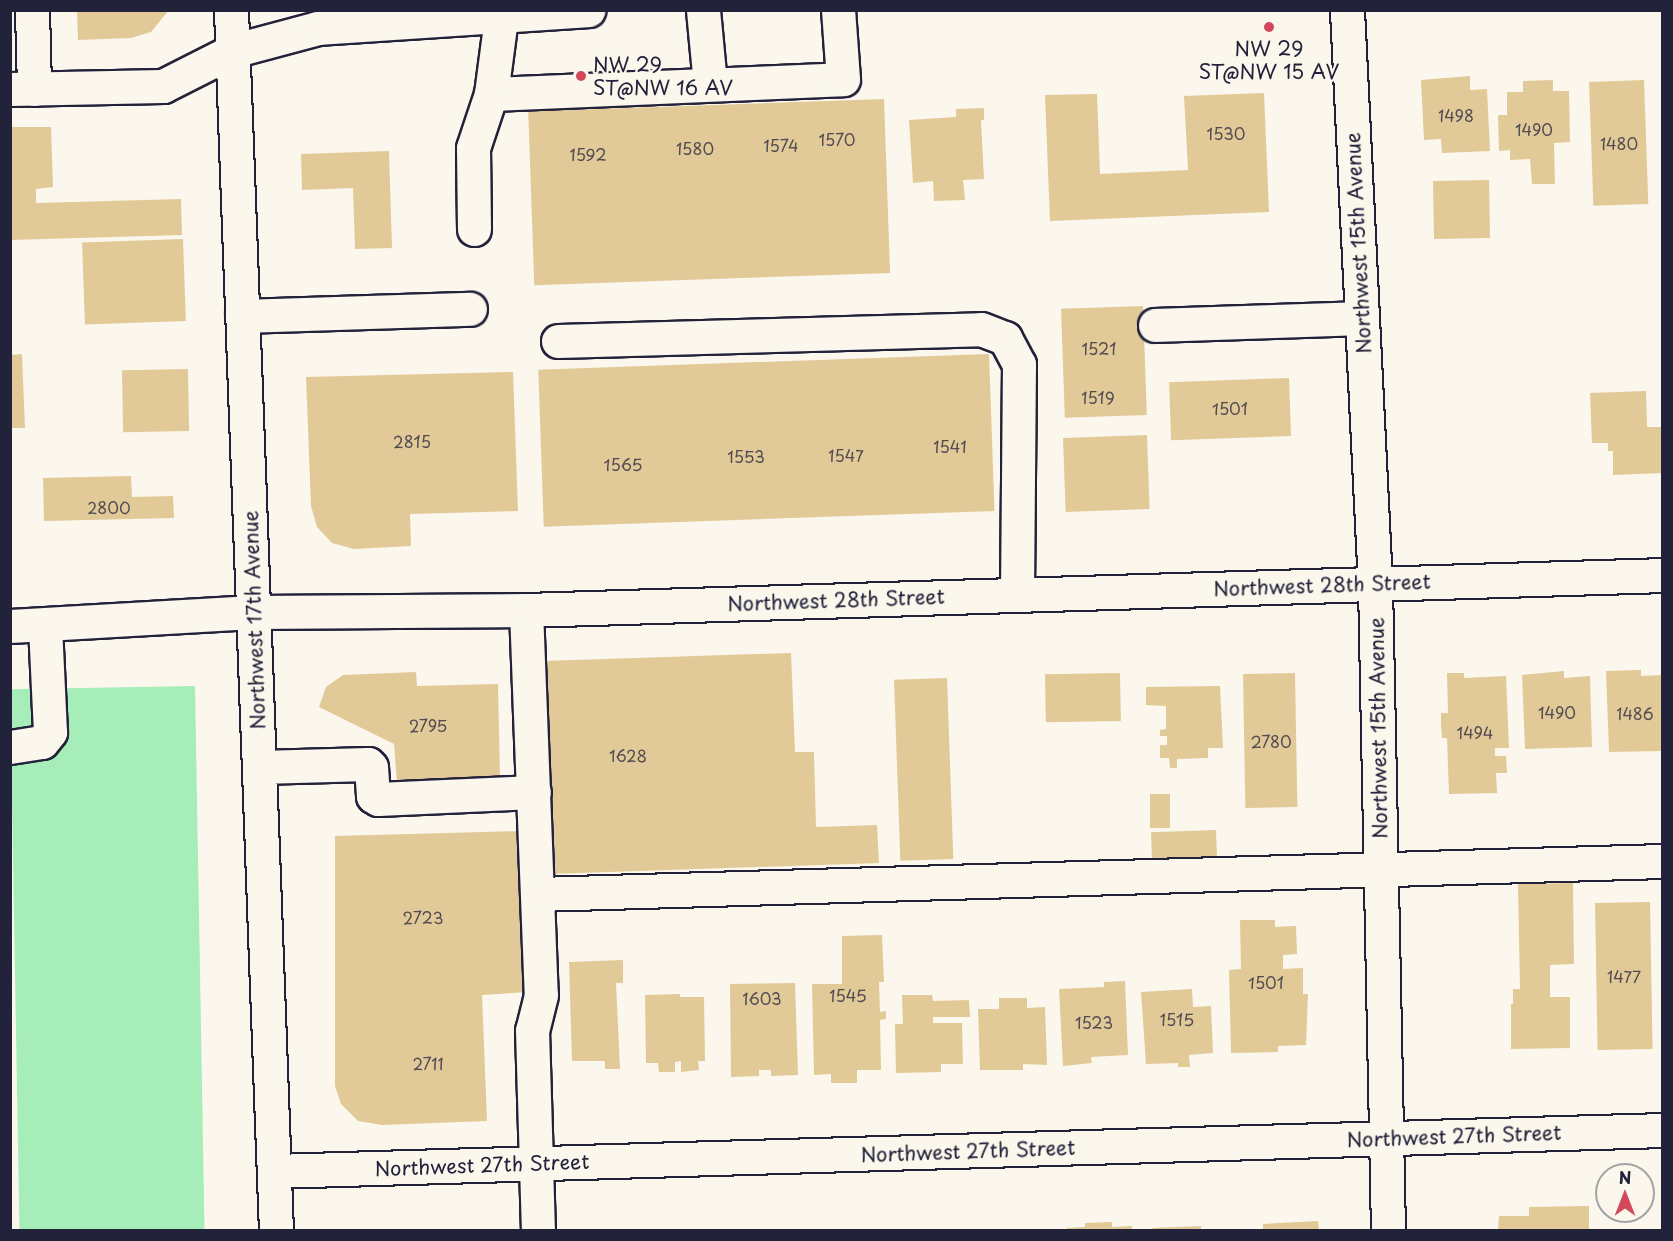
<!DOCTYPE html>
<style>
body{margin:0}
#map{position:relative;width:1673px;height:1241px;overflow:hidden;background:#fbf7ec;font-family:"Playpen Sans",sans-serif}
div>[style]{position:absolute}
.green>*{inset:0;background:#a6edb9;transform-origin:0 0}
.building>*{inset:0;background:#e2c998;transform-origin:0 0}
.roads{filter:drop-shadow(2px 0 #22223b) drop-shadow(-2px 0 #22223b) drop-shadow(0 2px #22223b) drop-shadow(0 -2px #22223b)}
.minor>*{height:33px;margin:-16.5px;padding:0 16.5px;transform-origin:16.5px;border-radius:16.5px;background:#fbf7ec}
.major>*{height:33px;margin:-16.5px;padding:0 16.5px;transform-origin:16.5px;border-radius:16.5px;background:#fbf7ec}
.dots>*{width:16px;height:16px;translate:-50% -50%;box-sizing:border-box;border:3px solid #fbf7ec;border-radius:50%}
span{translate:-50% -50%;white-space:nowrap;text-align:center;line-height:1.15;-webkit-text-stroke:4.5px #fbf7ec;paint-order:stroke}
.number-label{font-size:16px;color:#524c52}
.number-label span{-webkit-text-stroke-width:0}
.poi-label{font-size:20px;color:#22223b}
.left{translate:0 -50%;text-align:left}
.street-label{font-size:20px;color:#22223b}
.frame{position:absolute;inset:0;border:12px solid #22223b;pointer-events:none}
.north{position:absolute;left:1595px;top:1163px;width:60px;height:60px;box-sizing:border-box;background:#fbf7ec;border:2px solid #a4a2a5;border-radius:50%;rotate:0deg;font-size:16px;font-weight:700;line-height:24px;text-align:center;color:#22223b}
.north::after{content:'';display:block;margin:auto;width:21px;height:27px;background:#d1495b;clip-path:polygon(50% 0,100% 100%,50% 72%,0 100%)}
</style>
<div id="map">
<div class="green">
<i style="left:195px;top:686px;width:544px;height:185px;rotate:89deg"></i>
</div>
<div class="building">
<i style="clip-path:polygon(77px 10px,169px 10px,151px 32px,131px 38px,78px 40px)"></i>
<i style="clip-path:polygon(1470px 76px,1470px 90px,1487px 89px,1490px 151px,1442px 153px,1441px 139px,1424px 140px,1421px 80px)"></i>
<i style="clip-path:polygon(1553px 80px,1553px 91px,1569px 91px,1570px 142px,1554px 143px,1555px 184px,1532px 184px,1530px 159px,1510px 160px,1510px 150px,1499px 151px,1498px 115px,1507px 115px,1507px 92px,1523px 92px,1523px 81px)"></i>
<i style="left:1644px;top:80px;width:124px;height:55px;rotate:88deg"></i>
<i style="clip-path:polygon(1264px 93px,1269px 212px,1050px 221px,1045px 95px,1097px 94px,1100px 174px,1188px 170px,1184px 96px)"></i>
<i style="left:884px;top:99px;width:174px;height:356px;rotate:88deg"></i>
<i style="clip-path:polygon(984px 108px,984px 120px,981px 120px,984px 179px,963px 180px,965px 200px,934px 201px,933px 181px,913px 183px,909px 120px,956px 117px,956px 109px)"></i>
<i style="clip-path:polygon(10px 127px,51px 127px,53px 187px,36px 189px,36px 203px,181px 199px,182px 235px,10px 240px)"></i>
<i style="clip-path:polygon(389px 151px,392px 248px,355px 249px,353px 188px,302px 190px,301px 154px)"></i>
<i style="left:1489px;top:180px;width:58px;height:56px;rotate:89deg"></i>
<i style="left:183px;top:239px;width:82px;height:101px;rotate:88deg"></i>
<i style="left:1143px;top:306px;width:109px;height:82px;rotate:88deg"></i>
<i style="clip-path:polygon(22px 354px,25px 428px,10px 428px,10px 355px)"></i>
<i style="left:989px;top:354px;width:157px;height:451px;rotate:88deg"></i>
<i style="left:188px;top:369px;width:62px;height:66px;rotate:89deg"></i>
<i style="clip-path:polygon(513px 372px,518px 511px,410px 514px,411px 546px,354px 549px,332px 543px,317px 527px,311px 506px,306px 377px)"></i>
<i style="left:1289px;top:378px;width:58px;height:120px;rotate:88deg"></i>
<i style="clip-path:polygon(1646px 391px,1647px 427px,1662px 427px,1662px 473px,1613px 475px,1613px 451px,1608px 451px,1608px 443px,1592px 443px,1590px 393px)"></i>
<i style="left:1147px;top:435px;width:74px;height:84px;rotate:88deg"></i>
<i style="clip-path:polygon(131px 476px,132px 497px,173px 496px,174px 518px,44px 521px,43px 478px)"></i>
<i style="clip-path:polygon(791px 653px,795px 752px,814px 752px,816px 827px,877px 825px,879px 863px,550px 874px,543px 661px)"></i>
<i style="clip-path:polygon(1641px 670px,1641px 676px,1662px 675px,1662px 751px,1609px 752px,1606px 671px)"></i>
<i style="clip-path:polygon(1564px 671px,1564px 678px,1590px 676px,1592px 747px,1525px 749px,1522px 675px)"></i>
<i style="clip-path:polygon(416px 672px,417px 686px,498px 684px,500px 779px,397px 782px,394px 744px,319px 707px,326px 687px,343px 675px)"></i>
<i style="left:1120px;top:673px;width:48px;height:75px;rotate:89deg"></i>
<i style="left:1295px;top:673px;width:134px;height:52px;rotate:89deg"></i>
<i style="clip-path:polygon(1447px 673px,1464px 673px,1464px 678px,1506px 676px,1509px 748px,1495px 748px,1495px 756px,1506px 756px,1507px 773px,1496px 773px,1497px 793px,1449px 794px,1447px 738px,1442px 738px,1441px 725px,1441px 713px,1448px 713px)"></i>
<i style="left:947px;top:678px;width:181px;height:53px;rotate:88deg"></i>
<i style="clip-path:polygon(1220px 686px,1223px 748px,1208px 748px,1208px 758px,1177px 759px,1177px 768px,1170px 768px,1169px 758px,1160px 758px,1160px 745px,1167px 745px,1167px 736px,1160px 736px,1160px 730px,1166px 729px,1166px 706px,1146px 705px,1146px 687px)"></i>
<i style="left:1150px;top:794px;width:20px;height:34px"></i>
<i style="left:1216px;top:830px;width:35px;height:65px;rotate:88deg"></i>
<i style="clip-path:polygon(524px 831px,529px 992px,482px 995px,487px 1121px,382px 1125px,358px 1121px,341px 1104px,335px 1086px,335px 836px)"></i>
<i style="clip-path:polygon(1573px 883px,1574px 964px,1550px 965px,1550px 997px,1570px 997px,1570px 1048px,1511px 1049px,1511px 1004px,1513px 1004px,1513px 989px,1520px 989px,1518px 884px)"></i>
<i style="left:1650px;top:902px;width:147px;height:55px;rotate:89deg"></i>
<i style="clip-path:polygon(1240px 920px,1275px 920px,1275px 927px,1296px 926px,1297px 954px,1283px 955px,1283px 969px,1303px 968px,1303px 994px,1308px 994px,1306px 1045px,1278px 1046px,1278px 1052px,1231px 1053px,1229px 970px,1241px 969px)"></i>
<i style="clip-path:polygon(882px 935px,884px 982px,879px 982px,880px 1012px,886px 1011px,886px 1019px,880px 1020px,881px 1070px,857px 1070px,857px 1083px,831px 1083px,831px 1074px,814px 1075px,812px 984px,842px 984px,842px 936px)"></i>
<i style="clip-path:polygon(623px 960px,623px 983px,616px 983px,620px 1069px,605px 1069px,605px 1061px,572px 1061px,569px 962px)"></i>
<i style="clip-path:polygon(1125px 981px,1128px 1055px,1091px 1057px,1092px 1063px,1063px 1066px,1059px 989px,1104px 987px,1104px 982px)"></i>
<i style="clip-path:polygon(795px 983px,798px 1075px,771px 1076px,771px 1070px,759px 1070px,759px 1076px,731px 1077px,730px 984px)"></i>
<i style="clip-path:polygon(1192px 989px,1193px 1007px,1211px 1006px,1213px 1053px,1189px 1055px,1190px 1067px,1178px 1067px,1178px 1063px,1146px 1064px,1141px 992px)"></i>
<i style="clip-path:polygon(680px 994px,680px 997px,704px 997px,705px 1061px,698px 1061px,699px 1070px,681px 1072px,681px 1061px,675px 1062px,675px 1072px,659px 1072px,658px 1063px,646px 1063px,645px 995px)"></i>
<i style="clip-path:polygon(902px 995px,932px 995px,933px 1001px,969px 1000px,970px 1017px,933px 1017px,933px 1023px,962px 1023px,963px 1064px,941px 1064px,941px 1072px,896px 1073px,895px 1024px,903px 1024px)"></i>
<i style="clip-path:polygon(999px 998px,1027px 998px,1027px 1008px,1045px 1007px,1047px 1065px,1023px 1064px,1023px 1070px,980px 1070px,978px 1009px,999px 1009px)"></i>
<i style="clip-path:polygon(1589px 1206px,1589px 1230px,1498px 1230px,1499px 1216px,1529px 1216px,1529px 1207px)"></i>
<i style="clip-path:polygon(1318px 1221px,1319px 1230px,1263px 1230px,1263px 1224px)"></i>
<i style="clip-path:polygon(1112px 1222px,1112px 1227px,1132px 1226px,1132px 1230px,1067px 1230px,1067px 1228px,1085px 1227px,1085px 1223px)"></i>
<i style="clip-path:polygon(1201px 1226px,1201px 1230px,1153px 1230px,1152px 1228px)"></i>
</div>
<div class="roads">
<div class="minor">
<i style="left:32px;top:10px;width:79px;rotate:88.5deg"></i>
<i style="left:703px;top:10px;width:74px;rotate:84.6deg"></i>
<i style="left:1347px;top:10px;width:575px;rotate:87.21deg"></i>
<i style="left:1375px;top:584px;width:646px;rotate:88.85deg"></i>
<i style="left:10px;top:89px;width:153px;rotate:-1.1deg"></i>
<i style="left:163px;top:86px;width:77px;rotate:-26.9deg"></i>
<i style="left:232px;top:51px;width:89px;rotate:-15deg"></i>
<i style="left:318px;top:28px;width:271px;rotate:-3.8deg"></i>
<i style="left:491px;top:94px;width:352px;rotate:-2.4deg"></i>
<i style="left:843px;top:79px;width:69px;rotate:-94.1deg"></i>
<i style="left:474px;top:229px;width:81px;rotate:-90.7deg"></i>
<i style="left:473px;top:148px;width:57px;rotate:-71.6deg"></i>
<i style="left:491px;top:94px;width:85px;rotate:-82.5deg"></i>
<i style="left:242px;top:316px;width:228px;rotate:-1.8deg"></i>
<i style="left:1155px;top:325px;width:207px;rotate:-1.9deg"></i>
<i style="left:558px;top:341px;width:423px;rotate:-1.6deg"></i>
<i style="left:981px;top:329px;width:26px;rotate:21deg"></i>
<i style="left:1005px;top:338px;width:30px;rotate:62deg"></i>
<i style="left:1019px;top:364px;width:231px;rotate:90.5deg"></i>
<i style="left:526px;top:610px;width:385px;rotate:87.8deg"></i>
<i style="left:541px;top:995px;width:36px;rotate:104deg"></i>
<i style="left:532px;top:1030px;width:200px;rotate:88.3deg"></i>
<i style="left:10px;top:626px;width:243px;rotate:-3.3deg"></i>
<i style="left:253px;top:612px;width:273px;rotate:-0.4deg"></i>
<i style="left:526px;top:610px;width:1137px;rotate:-1.76deg"></i>
<i style="left:10px;top:747px;width:32px;rotate:-9deg"></i>
<i style="left:42px;top:742px;width:13px;rotate:-51deg"></i>
<i style="left:50px;top:732px;width:107px;rotate:-92.7deg"></i>
<i style="left:260px;top:767px;width:108px;rotate:-1.6deg"></i>
<i style="left:368px;top:764px;width:4px;rotate:45deg"></i>
<i style="left:371px;top:767px;width:29px;rotate:86deg"></i>
<i style="left:373px;top:796px;width:6px;rotate:31deg"></i>
<i style="left:378px;top:799px;width:156px;rotate:-2.6deg"></i>
<i style="left:538px;top:894px;width:1124px;rotate:-1.68deg"></i>
<i style="left:274px;top:1171px;width:1389px;rotate:-1.69deg"></i>
</div>
<div class="major">
<i style="left:231px;top:10px;width:1221px;rotate:87.89deg"></i>
</div>
</div>
<div class="dots">
<i style="left:1269px;top:27px;background:#d1495b"></i>
<i style="left:581px;top:76px;background:#d1495b"></i>
</div>
<div class="number-label">
<span style="left:1456px;top:115px">1498</span>
<span style="left:1534px;top:129px">1490</span>
<span style="left:1226px;top:133px">1530</span>
<span style="left:837px;top:139px">1570</span>
<span style="left:1619px;top:143px">1480</span>
<span style="left:781px;top:145px">1574</span>
<span style="left:695px;top:148px">1580</span>
<span style="left:588px;top:154px">1592</span>
<span style="left:1099px;top:348px">1521</span>
<span style="left:1098px;top:397px">1519</span>
<span style="left:1230px;top:408px">1501</span>
<span style="left:412px;top:441px">2815</span>
<span style="left:950px;top:446px">1541</span>
<span style="left:846px;top:455px">1547</span>
<span style="left:746px;top:456px">1553</span>
<span style="left:623px;top:464px">1565</span>
<span style="left:109px;top:507px">2800</span>
<span style="left:1557px;top:712px">1490</span>
<span style="left:1635px;top:713px">1486</span>
<span style="left:428px;top:725px">2795</span>
<span style="left:1475px;top:732px">1494</span>
<span style="left:1271px;top:741px">2780</span>
<span style="left:628px;top:755px">1628</span>
<span style="left:423px;top:917px">2723</span>
<span style="left:1624px;top:976px">1477</span>
<span style="left:1266px;top:982px">1501</span>
<span style="left:848px;top:995px">1545</span>
<span style="left:762px;top:998px">1603</span>
<span style="left:1177px;top:1019px">1515</span>
<span style="left:1094px;top:1022px">1523</span>
<span style="left:428px;top:1063px">2711</span>
</div>
<div class="poi-label">
<span style="left:1269px;top:60px">NW 29<br>ST@NW 15 AV</span>
<span class="left" style="left:593px;top:76px">NW 29<br>ST@NW 16 AV</span>
</div>
<div class="street-label">
<span style="left:1358px;top:243px;rotate:-93deg">Northwest 15th Avenue</span>
<span style="left:1322px;top:585px;rotate:-2deg">Northwest 28th Street</span>
<span style="left:836px;top:600px;rotate:-2deg">Northwest 28th Street</span>
<span style="left:254px;top:620px;rotate:-92deg">Northwest 17th Avenue</span>
<span style="left:1378px;top:728px;rotate:-91deg">Northwest 15th Avenue</span>
<span style="left:1454px;top:1136px;rotate:-2deg">Northwest 27th Street</span>
<span style="left:968px;top:1151px;rotate:-2deg">Northwest 27th Street</span>
<span style="left:482px;top:1165px;rotate:-2deg">Northwest 27th Street</span>
</div>
<div class="frame"></div>
<div class="north">N</div>
</div>
